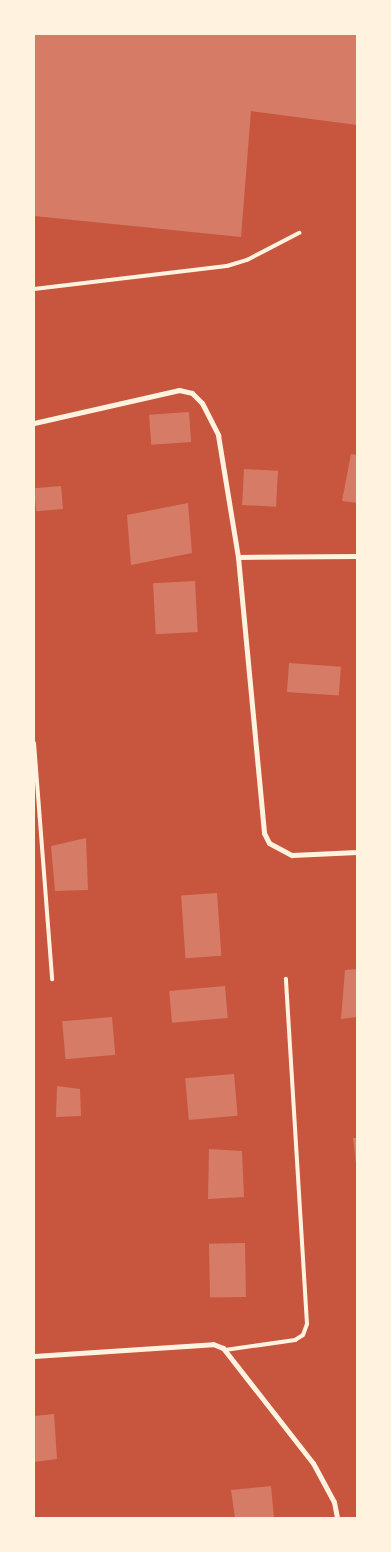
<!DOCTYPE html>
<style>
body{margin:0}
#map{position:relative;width:391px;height:1552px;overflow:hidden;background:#c8553d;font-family:Spectral,serif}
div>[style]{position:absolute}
.building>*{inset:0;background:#d67c66;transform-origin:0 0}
.service>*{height:4px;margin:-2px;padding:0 2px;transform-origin:2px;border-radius:2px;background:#fff3e0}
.minor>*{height:5px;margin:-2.5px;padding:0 2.5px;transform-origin:2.5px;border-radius:2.5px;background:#fff3e0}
span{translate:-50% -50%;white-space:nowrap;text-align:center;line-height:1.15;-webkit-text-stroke:5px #fff3e0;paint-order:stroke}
.frame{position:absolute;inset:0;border:35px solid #fff3e0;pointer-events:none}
</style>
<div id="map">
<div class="building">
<i style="clip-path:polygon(34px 34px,357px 34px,357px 125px,251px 111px,241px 237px,34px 216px)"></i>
<i style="left:189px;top:412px;width:30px;height:40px;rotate:86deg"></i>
<i style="clip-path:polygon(351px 454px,357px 455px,357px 503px,342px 501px)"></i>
<i style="left:244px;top:469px;width:34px;height:36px;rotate:3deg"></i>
<i style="left:61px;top:486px;width:23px;height:27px;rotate:85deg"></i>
<i style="clip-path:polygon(188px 503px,192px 553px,131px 565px,127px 515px)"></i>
<i style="left:195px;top:581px;width:51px;height:42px;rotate:87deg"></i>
<i style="left:289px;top:663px;width:52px;height:29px;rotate:4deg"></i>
<i style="clip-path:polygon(86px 838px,88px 890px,55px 891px,51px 846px)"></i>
<i style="left:217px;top:893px;width:63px;height:36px;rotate:86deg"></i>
<i style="clip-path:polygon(357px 969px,357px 1017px,341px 1019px,345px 970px)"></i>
<i style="left:225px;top:986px;width:32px;height:56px;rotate:85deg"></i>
<i style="left:112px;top:1017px;width:38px;height:50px;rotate:85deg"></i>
<i style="left:234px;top:1074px;width:42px;height:49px;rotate:85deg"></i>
<i style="clip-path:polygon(57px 1086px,80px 1089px,81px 1116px,56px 1117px)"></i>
<i style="clip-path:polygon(353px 1138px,357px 1138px,357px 1164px,356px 1164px)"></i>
<i style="clip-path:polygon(209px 1149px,242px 1151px,244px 1197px,208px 1199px)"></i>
<i style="left:245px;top:1243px;width:54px;height:36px;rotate:89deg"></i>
<i style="clip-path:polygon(54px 1414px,57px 1459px,34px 1462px,34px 1416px)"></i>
<i style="clip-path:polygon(271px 1486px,274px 1518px,235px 1518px,231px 1490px)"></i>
</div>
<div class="service">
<i style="left:34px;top:289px;width:194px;rotate:-6.8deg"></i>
<i style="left:227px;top:266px;width:21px;rotate:-17deg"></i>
<i style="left:247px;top:260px;width:59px;rotate:-27.4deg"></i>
<i style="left:34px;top:743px;width:237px;rotate:85.6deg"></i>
<i style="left:225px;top:1350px;width:71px;rotate:-8.1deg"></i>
<i style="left:295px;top:1340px;width:9px;rotate:-32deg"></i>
<i style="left:303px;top:1335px;width:12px;rotate:-70deg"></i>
<i style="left:307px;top:1324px;width:346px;rotate:-93.5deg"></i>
</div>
<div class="minor">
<i style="left:34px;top:423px;width:149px;rotate:-12.8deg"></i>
<i style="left:179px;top:390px;width:13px;rotate:13deg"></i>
<i style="left:192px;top:393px;width:14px;rotate:45deg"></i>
<i style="left:202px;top:403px;width:36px;rotate:63deg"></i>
<i style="left:218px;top:435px;width:124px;rotate:80.7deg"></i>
<i style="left:238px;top:557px;width:277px;rotate:84.6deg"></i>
<i style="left:264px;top:833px;width:11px;rotate:63deg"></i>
<i style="left:269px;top:843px;width:26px;rotate:28deg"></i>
<i style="left:292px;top:855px;width:65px;rotate:-2.6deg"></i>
<i style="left:238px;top:557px;width:119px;rotate:-0.5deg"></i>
<i style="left:34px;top:1356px;width:179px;rotate:-3.8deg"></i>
<i style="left:213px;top:1344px;width:11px;rotate:22deg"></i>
<i style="left:223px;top:1348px;width:146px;rotate:52deg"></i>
<i style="left:313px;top:1463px;width:44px;rotate:61.7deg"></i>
<i style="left:334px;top:1502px;width:16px;rotate:79deg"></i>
</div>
<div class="frame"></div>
</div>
